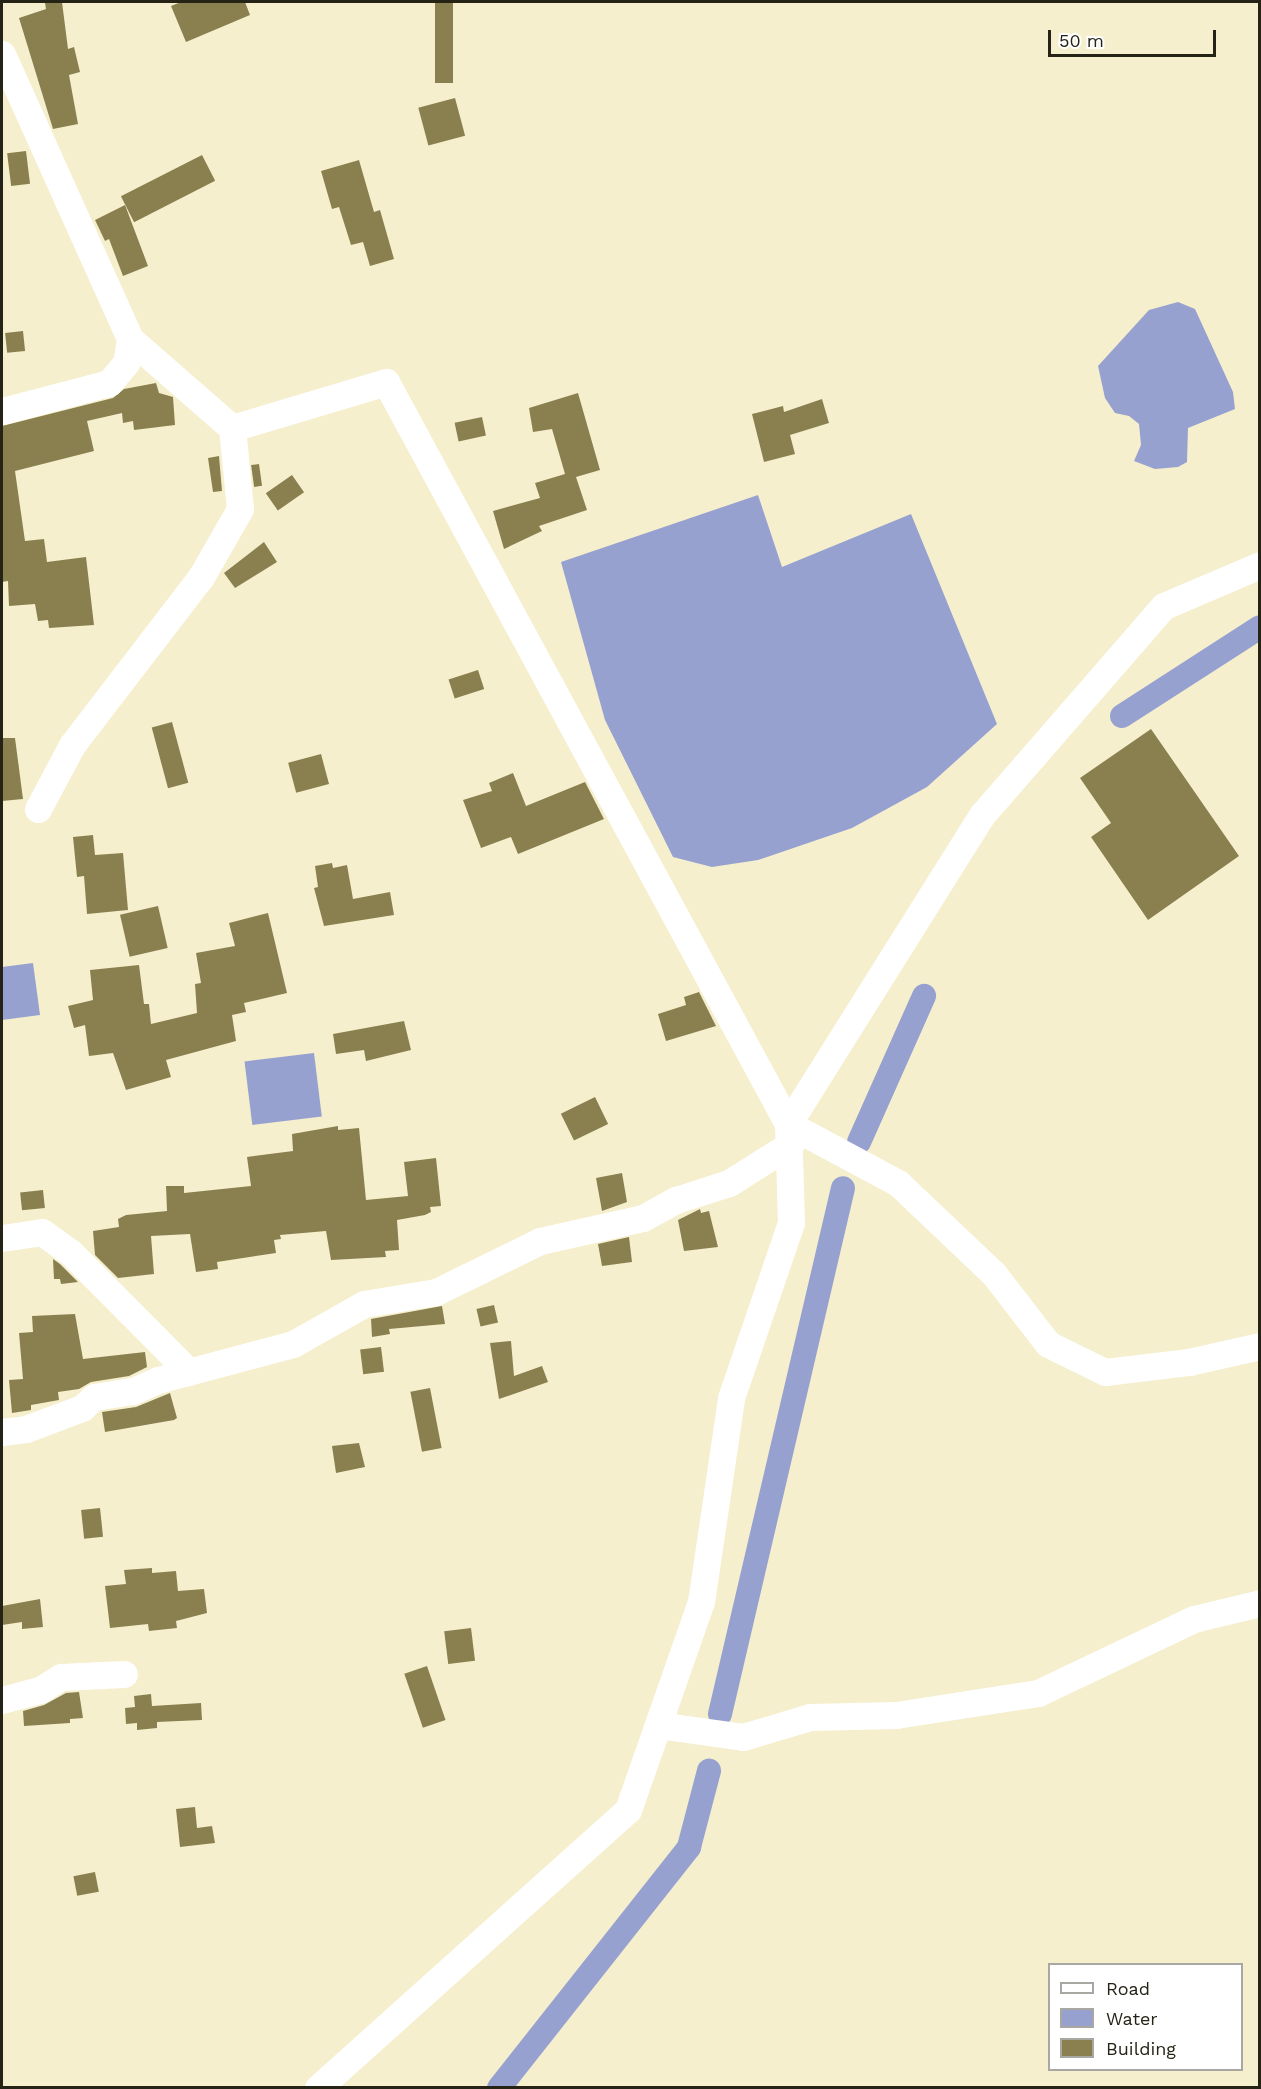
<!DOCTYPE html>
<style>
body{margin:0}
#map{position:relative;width:1261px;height:2089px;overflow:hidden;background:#f5efcd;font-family:"Work Sans",sans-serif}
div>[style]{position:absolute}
.water>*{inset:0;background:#97a1d0;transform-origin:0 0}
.canal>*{height:24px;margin:-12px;padding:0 12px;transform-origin:12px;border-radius:12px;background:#97a1d0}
.building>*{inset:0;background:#8a804f;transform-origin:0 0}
.street>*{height:27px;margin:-13.5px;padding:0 13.5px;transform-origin:13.5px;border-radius:13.5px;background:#fff}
span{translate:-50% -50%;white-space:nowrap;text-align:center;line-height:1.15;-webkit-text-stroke:4.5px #fff;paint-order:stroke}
.frame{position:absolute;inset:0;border:3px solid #252316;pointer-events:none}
.legend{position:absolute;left:1048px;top:1963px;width:195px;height:108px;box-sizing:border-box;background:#fff;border:2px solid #a8a7a2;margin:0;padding:8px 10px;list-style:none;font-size:18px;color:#252316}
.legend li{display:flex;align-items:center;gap:12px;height:30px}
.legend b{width:30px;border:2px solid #a8a7a2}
.scale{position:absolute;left:1048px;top:30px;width:168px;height:27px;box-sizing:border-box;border:3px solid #252316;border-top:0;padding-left:8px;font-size:18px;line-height:21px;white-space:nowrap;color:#252316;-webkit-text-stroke:4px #fff;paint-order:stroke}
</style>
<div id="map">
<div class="water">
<i style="clip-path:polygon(1178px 302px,1195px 309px,1233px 392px,1235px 409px,1188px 428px,1187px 462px,1178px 467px,1155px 469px,1134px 461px,1141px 445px,1139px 424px,1129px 416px,1115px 413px,1105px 398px,1098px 366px,1149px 310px)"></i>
<i style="clip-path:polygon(758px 495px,782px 567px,911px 514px,997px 724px,927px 787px,852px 828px,758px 860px,712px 867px,673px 857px,605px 720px,561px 562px)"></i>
<i style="clip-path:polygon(33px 963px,40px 1015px,2px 1020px,2px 967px)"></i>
<i style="left:314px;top:1053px;width:64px;height:70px;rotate:83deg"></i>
</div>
<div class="canal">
<i style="left:1122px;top:716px;width:164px;rotate:-32.8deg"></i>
<i style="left:859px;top:1142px;width:160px;rotate:-66deg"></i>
<i style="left:720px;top:1714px;width:540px;rotate:-76.84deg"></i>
<i style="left:499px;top:2088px;width:307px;rotate:-51.7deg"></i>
<i style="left:689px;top:1847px;width:79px;rotate:-75.3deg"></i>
</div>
<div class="building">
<i style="clip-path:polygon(62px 2px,68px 49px,74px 47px,80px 72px,69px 75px,78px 124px,53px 129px,19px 18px,46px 9px,45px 3px)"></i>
<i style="clip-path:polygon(181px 2px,245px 2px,250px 15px,186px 42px,171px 6px)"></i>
<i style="left:435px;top:2px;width:18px;height:81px"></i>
<i style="left:455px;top:98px;width:39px;height:38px;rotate:75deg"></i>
<i style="left:26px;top:151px;width:33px;height:19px;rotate:83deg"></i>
<i style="left:202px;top:155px;width:29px;height:91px;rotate:63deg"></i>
<i style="clip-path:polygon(359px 160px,374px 212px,380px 210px,394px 259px,370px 266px,363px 242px,351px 245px,339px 207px,332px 209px,321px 171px)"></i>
<i style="clip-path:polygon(125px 205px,148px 266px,123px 276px,109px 239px,105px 241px,95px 220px)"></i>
<i style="left:23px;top:331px;width:20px;height:18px;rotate:84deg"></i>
<i style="clip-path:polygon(156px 383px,159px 393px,173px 397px,175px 425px,134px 430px,133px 421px,123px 423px,122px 413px,87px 421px,94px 451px,15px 471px,25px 541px,44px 539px,47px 562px,86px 557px,94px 625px,49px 628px,48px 620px,38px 621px,35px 604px,9px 606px,8px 581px,2px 582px,2px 426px,113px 398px,124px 389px)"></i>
<i style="clip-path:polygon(578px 393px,600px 470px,576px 477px,587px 510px,539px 526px,542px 531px,504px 549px,493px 511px,540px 498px,535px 483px,565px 474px,552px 429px,533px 432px,529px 408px)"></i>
<i style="clip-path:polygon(822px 399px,829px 423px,790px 435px,795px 454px,764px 462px,752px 414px,783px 406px,784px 412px)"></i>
<i style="left:482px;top:417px;width:19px;height:28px;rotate:78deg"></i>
<i style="clip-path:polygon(219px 456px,222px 491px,213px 492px,208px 458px)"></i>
<i style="left:259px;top:464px;width:22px;height:8px;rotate:82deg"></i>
<i style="left:292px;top:475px;width:21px;height:32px;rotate:55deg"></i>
<i style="clip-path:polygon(264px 542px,277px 562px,235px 588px,224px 573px)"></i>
<i style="left:478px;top:670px;width:20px;height:31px;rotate:72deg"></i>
<i style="left:172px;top:722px;width:63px;height:21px;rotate:75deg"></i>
<i style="clip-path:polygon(1151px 729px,1239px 856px,1148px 920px,1091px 837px,1111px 823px,1080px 778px)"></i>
<i style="clip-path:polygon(2px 738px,15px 738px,23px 799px,2px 801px)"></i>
<i style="left:321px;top:754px;width:31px;height:34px;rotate:75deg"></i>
<i style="clip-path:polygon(513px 773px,526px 806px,585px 782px,604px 819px,518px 854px,511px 837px,481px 848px,463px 800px,492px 791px,489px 783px)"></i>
<i style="clip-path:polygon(93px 835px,95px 855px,123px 853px,128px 910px,87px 914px,84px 876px,77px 877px,73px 837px)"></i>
<i style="clip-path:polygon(332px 863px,333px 868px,347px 865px,353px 899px,390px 892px,394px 915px,324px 926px,314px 888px,318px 887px,315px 866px)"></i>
<i style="left:158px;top:906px;width:43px;height:39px;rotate:77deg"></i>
<i style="clip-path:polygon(268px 913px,287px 993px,244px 1003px,246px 1012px,232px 1015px,236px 1041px,166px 1060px,171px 1077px,126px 1090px,113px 1053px,89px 1056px,85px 1025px,74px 1028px,68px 1006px,93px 1000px,90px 970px,139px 965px,144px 1004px,149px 1004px,151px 1024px,197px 1013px,195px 984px,201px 983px,196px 953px,235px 946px,229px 923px)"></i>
<i style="clip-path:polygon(699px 992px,716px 1026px,666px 1041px,658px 1014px,686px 1005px,684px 997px)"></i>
<i style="clip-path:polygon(404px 1021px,411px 1050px,366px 1061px,364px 1050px,336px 1054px,333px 1034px)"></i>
<i style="left:595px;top:1097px;width:30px;height:38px;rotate:64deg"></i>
<i style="clip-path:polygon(338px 1126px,338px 1130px,359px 1128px,366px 1200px,408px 1196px,404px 1162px,436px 1158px,441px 1206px,430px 1207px,431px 1212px,425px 1215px,397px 1220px,399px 1250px,385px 1251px,386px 1257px,331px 1260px,326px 1231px,280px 1235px,281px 1239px,274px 1240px,276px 1253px,217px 1262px,218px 1269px,196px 1272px,190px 1234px,151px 1236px,154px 1274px,118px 1278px,95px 1255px,93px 1231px,119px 1227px,118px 1219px,126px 1215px,167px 1211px,166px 1186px,184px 1186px,184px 1193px,251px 1186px,247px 1157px,293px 1151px,292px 1134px)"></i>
<i style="clip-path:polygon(622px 1173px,627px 1202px,602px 1211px,596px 1178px)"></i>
<i style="left:43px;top:1190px;width:18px;height:23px;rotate:84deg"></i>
<i style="clip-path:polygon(700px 1209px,701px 1213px,709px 1211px,718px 1247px,684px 1251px,678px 1220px)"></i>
<i style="clip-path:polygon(629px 1237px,632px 1262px,602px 1266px,598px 1244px)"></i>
<i style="clip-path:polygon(53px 1259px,60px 1264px,78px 1282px,61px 1284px,60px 1279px,54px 1279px)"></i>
<i style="left:494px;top:1305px;width:18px;height:18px;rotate:77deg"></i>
<i style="clip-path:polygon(442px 1306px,445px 1324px,389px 1329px,390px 1334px,372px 1337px,371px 1319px)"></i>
<i style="clip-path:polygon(75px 1314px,83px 1359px,145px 1352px,147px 1367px,129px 1376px,91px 1382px,79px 1389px,58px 1392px,59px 1400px,31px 1405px,31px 1410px,12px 1413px,9px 1380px,23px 1379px,19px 1333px,33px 1332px,32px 1316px)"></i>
<i style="clip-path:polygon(511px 1341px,514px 1376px,542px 1366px,548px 1382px,499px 1399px,490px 1343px)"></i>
<i style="left:381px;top:1347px;width:25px;height:21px;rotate:83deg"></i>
<i style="left:430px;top:1388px;width:61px;height:20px;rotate:79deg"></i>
<i style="clip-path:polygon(170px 1393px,177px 1418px,174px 1420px,105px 1432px,102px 1412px,136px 1407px)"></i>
<i style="clip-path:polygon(359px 1443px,365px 1467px,336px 1473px,332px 1446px)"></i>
<i style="left:100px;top:1508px;width:29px;height:19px;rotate:84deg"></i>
<i style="clip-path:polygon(152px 1568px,152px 1573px,176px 1571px,178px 1591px,204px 1589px,207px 1613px,176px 1621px,177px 1628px,149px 1631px,148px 1624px,110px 1628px,105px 1586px,126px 1584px,124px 1570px)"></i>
<i style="clip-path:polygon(40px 1599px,43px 1627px,22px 1629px,22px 1622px,2px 1625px,2px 1606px)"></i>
<i style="left:471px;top:1628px;width:33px;height:27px;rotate:83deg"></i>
<i style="left:427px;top:1666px;width:57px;height:24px;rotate:71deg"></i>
<i style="clip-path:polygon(79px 1692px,83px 1718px,70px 1719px,70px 1723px,24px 1726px,23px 1711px,44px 1705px,66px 1693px)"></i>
<i style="clip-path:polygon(151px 1694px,152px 1706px,201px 1703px,202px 1720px,157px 1722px,157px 1728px,137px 1730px,137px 1723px,126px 1724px,125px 1708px,135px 1707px,134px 1696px)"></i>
<i style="clip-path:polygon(195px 1807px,197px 1828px,212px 1826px,215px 1843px,180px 1847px,176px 1809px)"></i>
<i style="left:95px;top:1872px;width:20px;height:22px;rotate:79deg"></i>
</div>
<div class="street">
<i style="left:2px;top:54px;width:312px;rotate:65.8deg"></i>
<i style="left:130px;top:339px;width:24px;rotate:99deg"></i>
<i style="left:126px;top:363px;width:26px;rotate:130deg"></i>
<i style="left:109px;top:383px;width:111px;rotate:165.3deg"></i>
<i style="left:130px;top:339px;width:135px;rotate:41.1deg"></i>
<i style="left:232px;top:428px;width:161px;rotate:-16.6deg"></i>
<i style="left:386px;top:382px;width:844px;rotate:61.55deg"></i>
<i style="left:788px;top:1124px;width:125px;rotate:28.2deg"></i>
<i style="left:898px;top:1183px;width:132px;rotate:43.5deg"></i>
<i style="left:994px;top:1274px;width:88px;rotate:52.4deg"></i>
<i style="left:1048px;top:1344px;width:64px;rotate:26.2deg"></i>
<i style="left:1105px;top:1372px;width:85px;rotate:-6.8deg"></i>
<i style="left:1189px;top:1362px;width:73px;rotate:-12.7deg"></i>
<i style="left:38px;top:809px;width:72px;rotate:-62deg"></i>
<i style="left:72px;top:745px;width:212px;rotate:-52.5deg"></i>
<i style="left:201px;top:577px;width:78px;rotate:-60.2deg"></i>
<i style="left:240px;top:509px;width:81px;rotate:-95.6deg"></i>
<i style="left:2px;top:1238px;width:40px;rotate:-8.5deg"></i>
<i style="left:42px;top:1232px;width:34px;rotate:36deg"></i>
<i style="left:70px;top:1252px;width:169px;rotate:45.2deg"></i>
<i style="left:2px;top:1432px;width:24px;rotate:-7deg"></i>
<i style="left:26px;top:1429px;width:60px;rotate:-20.6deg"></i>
<i style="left:82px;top:1408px;width:16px;rotate:-43deg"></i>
<i style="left:94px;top:1397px;width:39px;rotate:-9deg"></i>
<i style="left:133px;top:1391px;width:27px;rotate:-24deg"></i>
<i style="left:158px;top:1380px;width:140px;rotate:-14.9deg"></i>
<i style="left:293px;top:1344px;width:81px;rotate:-29.4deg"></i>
<i style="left:364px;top:1304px;width:73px;rotate:-9.5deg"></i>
<i style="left:436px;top:1292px;width:116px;rotate:-26.1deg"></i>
<i style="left:540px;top:1241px;width:106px;rotate:-12.6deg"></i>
<i style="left:643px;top:1218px;width:38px;rotate:-29deg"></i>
<i style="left:676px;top:1200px;width:56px;rotate:-17.8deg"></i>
<i style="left:729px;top:1183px;width:73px;rotate:-32.2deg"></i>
<i style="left:2px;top:1700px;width:39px;rotate:-15deg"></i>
<i style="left:40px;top:1690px;width:25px;rotate:-32deg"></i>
<i style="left:61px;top:1677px;width:63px;rotate:-2.7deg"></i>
<i style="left:658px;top:1725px;width:86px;rotate:8deg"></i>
<i style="left:743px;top:1737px;width:70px;rotate:-16.6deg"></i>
<i style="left:810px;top:1717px;width:86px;rotate:-1.3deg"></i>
<i style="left:896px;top:1715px;width:144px;rotate:-8.8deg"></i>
<i style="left:1038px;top:1693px;width:173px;rotate:-25.4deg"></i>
<i style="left:1194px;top:1619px;width:68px;rotate:-13.6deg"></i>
<i style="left:318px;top:2088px;width:416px;rotate:-41.9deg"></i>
<i style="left:628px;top:1810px;width:220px;rotate:-70.7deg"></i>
<i style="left:701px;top:1602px;width:206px;rotate:-81.6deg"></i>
<i style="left:731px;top:1398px;width:185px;rotate:-71.1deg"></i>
<i style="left:791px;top:1223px;width:99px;rotate:-91.7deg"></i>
<i style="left:788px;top:1124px;width:365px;rotate:-57.9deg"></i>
<i style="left:982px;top:815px;width:277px;rotate:-49deg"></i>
<i style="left:1164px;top:606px;width:104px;rotate:-23.1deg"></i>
</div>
<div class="frame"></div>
<ul class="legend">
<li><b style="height:8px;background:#fff"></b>Road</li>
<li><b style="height:16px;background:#97a1d0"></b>Water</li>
<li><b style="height:16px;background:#8a804f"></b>Building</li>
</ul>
<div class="scale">50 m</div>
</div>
